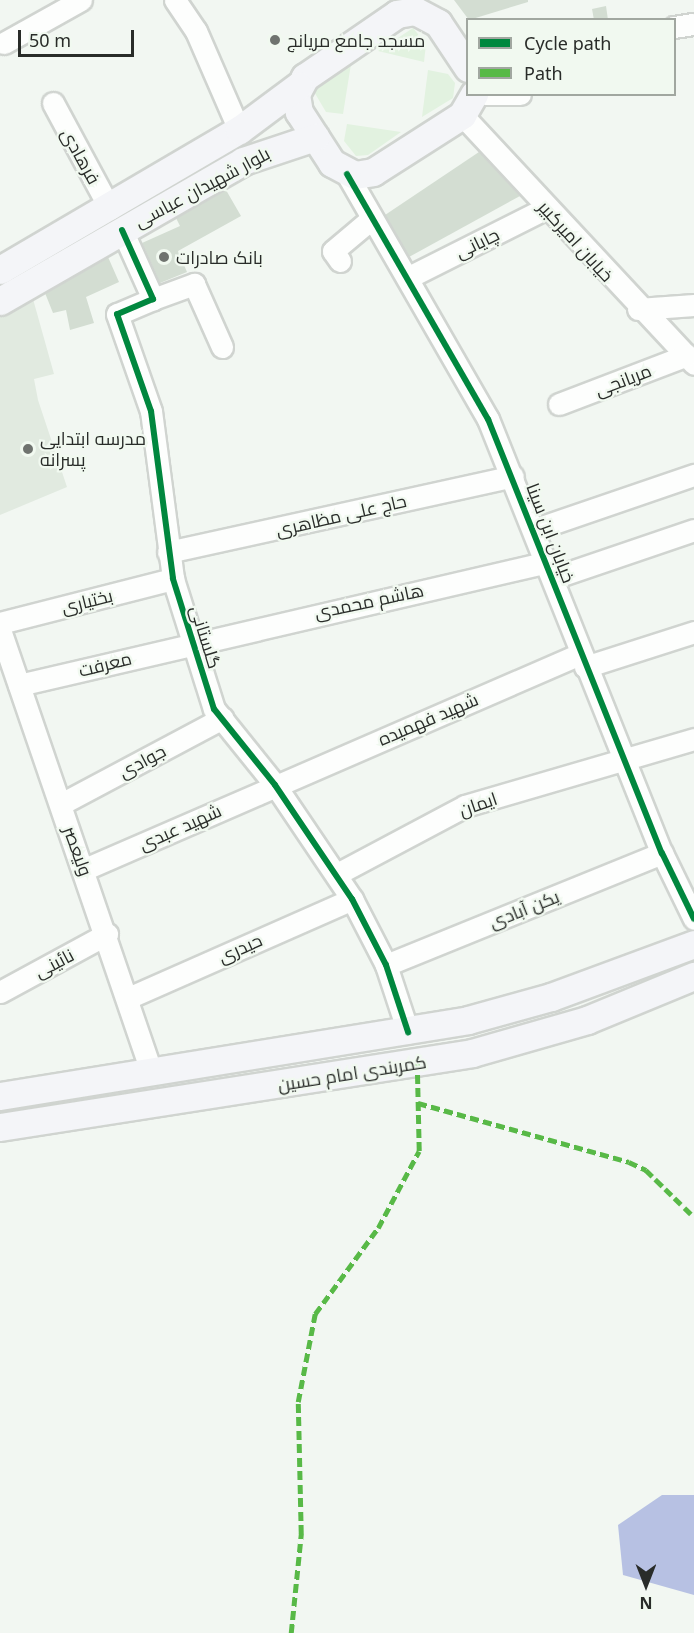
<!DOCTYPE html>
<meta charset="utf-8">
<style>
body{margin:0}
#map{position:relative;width:694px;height:1633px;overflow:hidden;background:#f2f7f2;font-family:"Noto Sans",Cairo,sans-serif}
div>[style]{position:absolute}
.built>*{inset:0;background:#e1eae0}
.green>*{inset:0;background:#e2f2e0}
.water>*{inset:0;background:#b7c1e3}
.building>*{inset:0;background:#d3ddd2}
.roads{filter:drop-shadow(2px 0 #d0d4d0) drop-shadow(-2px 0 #d0d4d0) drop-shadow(0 2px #d0d4d0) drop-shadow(0 -2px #d0d4d0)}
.minor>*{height:21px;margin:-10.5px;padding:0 10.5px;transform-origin:10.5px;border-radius:10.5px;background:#fdfefd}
.major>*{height:27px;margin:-13.5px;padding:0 13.5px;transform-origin:13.5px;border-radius:13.5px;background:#f4f5f8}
.quiet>*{height:4.5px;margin-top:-2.25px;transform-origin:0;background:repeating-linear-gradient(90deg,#58b947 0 9px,transparent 0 13.5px)}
.cycleway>*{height:6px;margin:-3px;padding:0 3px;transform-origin:3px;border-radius:3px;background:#00873e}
.dots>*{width:16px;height:16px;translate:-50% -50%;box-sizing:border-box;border:3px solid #f1f9f0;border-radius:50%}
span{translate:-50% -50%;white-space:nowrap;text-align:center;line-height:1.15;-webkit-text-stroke:4.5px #f1f9f0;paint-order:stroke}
.poi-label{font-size:18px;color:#292c29}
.left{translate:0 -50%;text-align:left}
.street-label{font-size:18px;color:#292c29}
.legend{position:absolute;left:466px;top:18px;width:210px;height:78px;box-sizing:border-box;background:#f1f9f0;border:2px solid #a1a7a0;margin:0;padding:8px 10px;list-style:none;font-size:18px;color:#292c29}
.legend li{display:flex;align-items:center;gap:12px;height:30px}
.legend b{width:30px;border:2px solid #a1a7a0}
.north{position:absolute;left:616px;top:1555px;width:60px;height:60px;-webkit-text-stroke:4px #f1f9f0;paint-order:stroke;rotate:180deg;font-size:16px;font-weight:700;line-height:24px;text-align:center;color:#292c29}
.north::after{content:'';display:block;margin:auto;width:21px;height:27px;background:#292c29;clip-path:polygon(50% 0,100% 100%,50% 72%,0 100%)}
.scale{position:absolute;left:18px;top:30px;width:116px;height:27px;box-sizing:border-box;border:3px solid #292c29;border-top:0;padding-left:8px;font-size:18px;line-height:21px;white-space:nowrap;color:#292c29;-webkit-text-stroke:4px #f1f9f0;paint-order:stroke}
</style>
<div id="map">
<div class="built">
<i style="clip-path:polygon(33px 299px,54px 374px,34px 379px,38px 400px,67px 487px,0 515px,0 316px)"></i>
</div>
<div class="green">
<i style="clip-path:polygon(413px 28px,426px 44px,424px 62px,378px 51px)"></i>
<i style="clip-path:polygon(351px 64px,343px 114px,326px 112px,313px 90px)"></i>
<i style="clip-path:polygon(428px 70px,448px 74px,455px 83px,453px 98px,422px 117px)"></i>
<i style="clip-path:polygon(347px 124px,401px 132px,368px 155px,356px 156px,344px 141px)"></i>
</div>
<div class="water">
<i style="clip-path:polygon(662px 1495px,694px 1495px,694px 1595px,623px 1575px,618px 1525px)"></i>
</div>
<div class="building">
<i style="clip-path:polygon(454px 0,528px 0,528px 2px,469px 20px)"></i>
<i style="clip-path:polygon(606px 6px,608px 20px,594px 20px,592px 9px)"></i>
<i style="clip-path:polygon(479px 152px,520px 196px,409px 257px,385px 215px)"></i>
<i style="clip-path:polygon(226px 190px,241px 216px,178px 251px,187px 272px,160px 283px,142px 243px,180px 226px,176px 218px)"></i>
<i style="clip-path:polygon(108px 257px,119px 282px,86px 297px,94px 323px,70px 330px,66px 310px,53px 313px,45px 293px)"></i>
</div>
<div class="roads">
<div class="minor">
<i style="left:175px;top:0;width:37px;rotate:56deg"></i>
<i style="left:196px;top:31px;width:108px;rotate:66.5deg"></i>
<i style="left:674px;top:27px;width:20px;rotate:-9deg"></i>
<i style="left:4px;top:43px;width:88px;rotate:-29.2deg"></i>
<i style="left:485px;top:94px;width:35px"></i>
<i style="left:53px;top:103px;width:120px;rotate:61.7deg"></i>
<i style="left:462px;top:115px;width:340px;rotate:47deg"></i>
<i style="left:347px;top:174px;width:283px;rotate:60.1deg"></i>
<i style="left:488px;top:419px;width:468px;rotate:68.2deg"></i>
<i style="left:662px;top:853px;width:73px;rotate:64.1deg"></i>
<i style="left:122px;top:230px;width:76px;rotate:65.8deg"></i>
<i style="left:153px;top:299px;width:39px;rotate:157deg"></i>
<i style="left:117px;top:314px;width:103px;rotate:70.7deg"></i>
<i style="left:151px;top:411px;width:169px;rotate:82.5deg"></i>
<i style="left:173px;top:579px;width:136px;rotate:72.5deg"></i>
<i style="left:214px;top:709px;width:97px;rotate:51.2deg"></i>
<i style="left:275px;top:785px;width:138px;rotate:56deg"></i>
<i style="left:352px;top:899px;width:74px;rotate:62.7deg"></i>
<i style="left:386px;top:965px;width:71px;rotate:71.8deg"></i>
<i style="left:340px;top:261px;width:12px;rotate:-125deg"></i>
<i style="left:333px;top:251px;width:48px;rotate:-40deg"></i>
<i style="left:409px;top:277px;width:153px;rotate:-26.7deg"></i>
<i style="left:153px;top:299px;width:44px;rotate:-20.1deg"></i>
<i style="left:194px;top:284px;width:69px;rotate:66deg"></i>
<i style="left:638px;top:309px;width:56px;rotate:-4.1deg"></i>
<i style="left:559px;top:404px;width:137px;rotate:-20.9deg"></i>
<i style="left:536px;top:529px;width:167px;rotate:-18.9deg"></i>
<i style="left:168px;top:552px;width:353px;rotate:-12.4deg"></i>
<i style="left:553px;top:578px;width:149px;rotate:-18.8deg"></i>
<i style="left:0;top:623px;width:179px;rotate:-14.3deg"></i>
<i style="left:0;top:630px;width:468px;rotate:71.1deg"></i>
<i style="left:585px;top:667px;width:114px;rotate:-17.8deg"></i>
<i style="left:19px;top:685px;width:543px;rotate:-13.09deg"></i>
<i style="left:61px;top:804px;width:183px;rotate:-28deg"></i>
<i style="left:85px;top:869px;width:540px;rotate:-23.48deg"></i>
<i style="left:337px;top:874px;width:145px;rotate:-28deg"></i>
<i style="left:465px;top:806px;width:239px;rotate:-16.3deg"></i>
<i style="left:386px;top:965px;width:298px;rotate:-22.1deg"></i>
<i style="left:0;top:992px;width:122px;rotate:-28.5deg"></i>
<i style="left:128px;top:998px;width:245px;rotate:-23.8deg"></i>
</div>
<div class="major">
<i style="left:468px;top:68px;width:54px;rotate:-123.7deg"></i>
<i style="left:438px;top:23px;width:26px;rotate:-152deg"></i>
<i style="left:415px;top:11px;width:18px;rotate:171deg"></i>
<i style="left:397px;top:14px;width:112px;rotate:145.6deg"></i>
<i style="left:305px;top:77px;width:19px;rotate:118deg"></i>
<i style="left:296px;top:94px;width:18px;rotate:81deg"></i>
<i style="left:299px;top:112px;width:61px;rotate:57.1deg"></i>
<i style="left:332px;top:163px;width:26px;rotate:28deg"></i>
<i style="left:355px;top:175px;width:18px;rotate:-9deg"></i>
<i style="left:373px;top:172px;width:106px;rotate:-32.6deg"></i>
<i style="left:462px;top:115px;width:24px;rotate:-60deg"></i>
<i style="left:0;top:270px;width:277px;rotate:-30.4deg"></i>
<i style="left:239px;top:130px;width:74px;rotate:-36.7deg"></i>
<i style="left:0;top:301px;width:280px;rotate:-29.9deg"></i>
<i style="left:243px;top:161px;width:76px;rotate:-18.4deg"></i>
<i style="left:0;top:1096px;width:474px;rotate:-9.2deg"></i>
<i style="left:468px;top:1020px;width:86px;rotate:-15.5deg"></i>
<i style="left:551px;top:997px;width:153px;rotate:-20.3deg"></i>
<i style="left:0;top:1127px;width:478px;rotate:-8.9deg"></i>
<i style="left:472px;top:1053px;width:120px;rotate:-16deg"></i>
<i style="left:587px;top:1020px;width:116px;rotate:-22.4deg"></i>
</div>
</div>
<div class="quiet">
<i style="left:418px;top:1103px;width:219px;rotate:15.6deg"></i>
<i style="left:629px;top:1162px;width:19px;rotate:25deg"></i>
<i style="left:646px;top:1170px;width:67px;rotate:44.4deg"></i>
<i style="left:291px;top:1633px;width:100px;rotate:-84.2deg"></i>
<i style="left:301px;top:1534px;width:132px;rotate:-91.3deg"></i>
<i style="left:298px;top:1402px;width:90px;rotate:-79.1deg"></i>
<i style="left:315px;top:1314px;width:107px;rotate:-53.8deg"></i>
<i style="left:378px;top:1228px;width:87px;rotate:-62deg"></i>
<i style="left:419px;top:1151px;width:88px;rotate:-91.3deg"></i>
</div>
<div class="cycleway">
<i style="left:347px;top:174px;width:283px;rotate:60.1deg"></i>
<i style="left:488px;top:419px;width:468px;rotate:68.2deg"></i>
<i style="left:662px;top:853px;width:73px;rotate:64.1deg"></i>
<i style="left:122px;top:230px;width:76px;rotate:65.8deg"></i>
<i style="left:153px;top:299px;width:39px;rotate:157deg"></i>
<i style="left:117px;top:314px;width:103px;rotate:70.7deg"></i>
<i style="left:151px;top:411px;width:169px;rotate:82.5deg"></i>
<i style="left:173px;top:579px;width:136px;rotate:72.5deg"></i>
<i style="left:214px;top:709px;width:97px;rotate:51.2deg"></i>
<i style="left:275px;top:785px;width:138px;rotate:56deg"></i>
<i style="left:352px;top:899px;width:74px;rotate:62.7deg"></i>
<i style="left:386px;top:965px;width:71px;rotate:71.8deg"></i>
</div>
<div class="dots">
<i style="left:275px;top:40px;background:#6f736f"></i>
<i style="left:164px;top:257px;background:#6f736f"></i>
<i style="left:28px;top:449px;background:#6f736f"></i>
</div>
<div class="poi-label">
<span class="left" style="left:287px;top:40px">مسجد جامع مریانج</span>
<span class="left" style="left:176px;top:257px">بانک صادرات</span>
<span class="left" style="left:40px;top:449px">مدرسه ابتدایی<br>پسرانه</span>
</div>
<div class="street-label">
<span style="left:81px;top:156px;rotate:61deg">فرهادی</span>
<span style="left:202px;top:187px;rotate:-28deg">بلوار شهیدان عباسی</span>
<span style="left:576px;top:241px;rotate:48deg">خیابان امیرکبیر</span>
<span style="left:477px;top:243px;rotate:-26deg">چایانی</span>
<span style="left:623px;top:380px;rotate:-21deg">مریانجی</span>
<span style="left:341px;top:515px;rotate:-13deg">حاج علی مظاهری</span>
<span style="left:551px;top:533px;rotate:69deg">خیابان ابن سینا</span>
<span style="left:87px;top:601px;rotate:-14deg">بختیاری</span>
<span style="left:369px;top:601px;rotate:-12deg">هاشم محمدی</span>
<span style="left:206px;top:637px;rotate:73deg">گلستانی</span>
<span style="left:105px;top:664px;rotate:-14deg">معرفت</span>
<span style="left:428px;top:719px;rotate:-23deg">شهید فهمیده</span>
<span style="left:142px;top:761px;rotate:-28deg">جوادی</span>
<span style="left:478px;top:804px;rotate:-19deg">ایمان</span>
<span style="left:180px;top:827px;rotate:-24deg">شهید عبدی</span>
<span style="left:78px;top:851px;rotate:70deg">ولیعصر</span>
<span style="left:524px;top:909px;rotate:-22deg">یکن آبادی</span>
<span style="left:240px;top:948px;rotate:-24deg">حیدری</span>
<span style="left:54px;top:963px;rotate:-28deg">نائینی</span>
<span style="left:352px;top:1073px;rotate:-9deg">کمربندی امام حسین</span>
</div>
<ul class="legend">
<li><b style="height:8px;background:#00873e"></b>Cycle path</li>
<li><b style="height:8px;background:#58b947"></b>Path</li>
</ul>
<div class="north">N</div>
<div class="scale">50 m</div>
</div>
